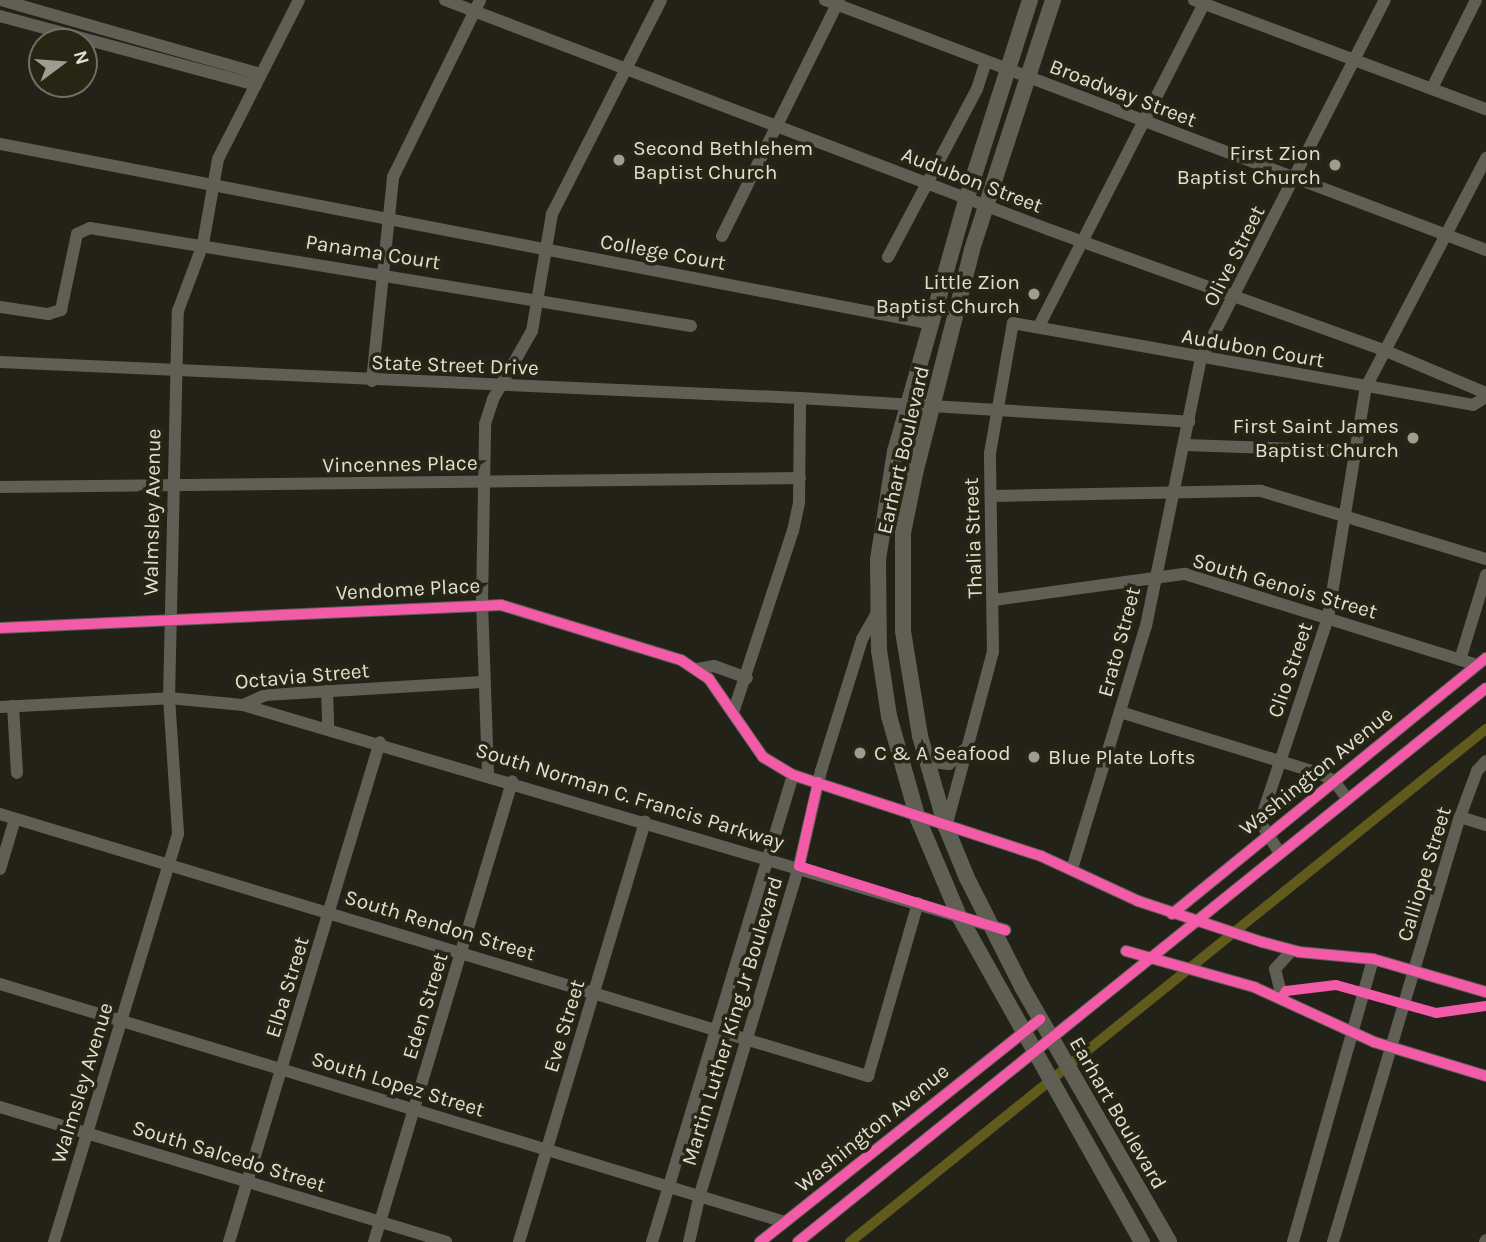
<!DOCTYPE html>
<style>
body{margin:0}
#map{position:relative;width:1486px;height:1242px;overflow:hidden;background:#232218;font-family:Karla,sans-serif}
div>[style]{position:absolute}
.canal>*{height:10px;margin:-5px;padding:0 5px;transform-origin:5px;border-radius:5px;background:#615a1d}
.minor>*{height:12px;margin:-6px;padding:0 6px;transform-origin:6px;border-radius:6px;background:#605f55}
.major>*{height:16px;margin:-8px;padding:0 8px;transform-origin:8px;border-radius:8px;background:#605f54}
.cycleway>*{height:10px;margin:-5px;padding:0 5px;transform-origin:5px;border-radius:5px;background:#f35aa7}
.dots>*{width:19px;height:19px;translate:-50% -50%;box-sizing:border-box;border:4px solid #272514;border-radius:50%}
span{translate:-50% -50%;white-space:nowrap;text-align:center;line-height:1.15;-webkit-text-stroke:7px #272514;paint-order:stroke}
.street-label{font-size:21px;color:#e0dfd4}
.poi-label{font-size:21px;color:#e0dfd4}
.left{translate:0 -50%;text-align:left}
.right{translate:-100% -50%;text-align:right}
.north{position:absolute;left:28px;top:28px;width:70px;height:70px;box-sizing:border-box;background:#272514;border:2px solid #716f61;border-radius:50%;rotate:74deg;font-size:19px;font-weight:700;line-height:28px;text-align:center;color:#e0dfd4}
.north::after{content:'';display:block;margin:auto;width:24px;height:32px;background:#9e9d92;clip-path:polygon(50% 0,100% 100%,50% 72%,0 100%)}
</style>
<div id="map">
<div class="canal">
<i style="left:850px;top:1242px;width:817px;rotate:-38.89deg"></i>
</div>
<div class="minor">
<i style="left:1px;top:0;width:270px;rotate:15.9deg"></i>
<i style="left:445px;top:0;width:647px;rotate:20.82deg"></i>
<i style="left:1050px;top:230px;width:357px;rotate:19.8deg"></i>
<i style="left:1386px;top:351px;width:108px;rotate:22.8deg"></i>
<i style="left:825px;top:0;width:707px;rotate:20.72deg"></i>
<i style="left:1194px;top:0;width:312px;rotate:20.5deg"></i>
<i style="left:0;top:16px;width:265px;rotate:15.1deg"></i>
<i style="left:1432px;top:88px;width:98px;rotate:-63.4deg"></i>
<i style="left:0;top:144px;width:949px;rotate:10.93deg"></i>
<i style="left:722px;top:236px;width:263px;rotate:-63.6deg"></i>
<i style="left:888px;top:257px;width:190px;rotate:-62.1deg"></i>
<i style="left:977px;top:89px;width:28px;rotate:-72deg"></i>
<i style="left:0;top:307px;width:49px;rotate:8.3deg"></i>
<i style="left:48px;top:314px;width:14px;rotate:-17deg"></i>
<i style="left:61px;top:310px;width:78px;rotate:-78.1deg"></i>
<i style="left:77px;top:234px;width:14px;rotate:-25deg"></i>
<i style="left:90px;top:228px;width:609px;rotate:9.26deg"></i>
<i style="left:1039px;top:326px;width:366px;rotate:-62.9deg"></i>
<i style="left:0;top:362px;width:801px;rotate:2.58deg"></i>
<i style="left:800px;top:398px;width:390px;rotate:3.5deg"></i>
<i style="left:372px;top:381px;width:205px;rotate:-84.1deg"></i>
<i style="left:393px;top:177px;width:197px;rotate:-63.8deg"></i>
<i style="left:1185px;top:445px;width:169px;rotate:2deg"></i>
<i style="left:0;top:487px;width:800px;rotate:-0.64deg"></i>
<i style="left:991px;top:496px;width:270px;rotate:-1.1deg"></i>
<i style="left:1261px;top:491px;width:235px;rotate:16.8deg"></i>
<i style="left:994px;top:600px;width:193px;rotate:-7.8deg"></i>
<i style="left:1185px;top:574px;width:306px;rotate:17.3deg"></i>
<i style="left:0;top:628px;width:502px;rotate:-2.63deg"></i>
<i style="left:501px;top:605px;width:188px;rotate:17deg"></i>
<i style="left:681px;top:660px;width:34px;rotate:34deg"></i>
<i style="left:709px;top:679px;width:95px;rotate:55.3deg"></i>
<i style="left:763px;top:757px;width:35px;rotate:31deg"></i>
<i style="left:793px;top:775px;width:261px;rotate:18.1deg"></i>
<i style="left:1041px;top:856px;width:107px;rotate:24.9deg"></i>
<i style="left:1138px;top:901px;width:131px;rotate:18.3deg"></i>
<i style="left:1262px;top:942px;width:38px;rotate:15deg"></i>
<i style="left:1299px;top:952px;width:74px;rotate:5.4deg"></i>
<i style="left:1373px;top:959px;width:118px;rotate:16.3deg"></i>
<i style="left:1460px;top:660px;width:89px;rotate:-73deg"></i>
<i style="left:696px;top:669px;width:18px;rotate:-9deg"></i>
<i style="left:714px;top:666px;width:35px;rotate:20deg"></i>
<i style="left:327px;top:691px;width:38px;rotate:88deg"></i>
<i style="left:243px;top:705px;width:24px;rotate:-24deg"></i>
<i style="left:265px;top:695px;width:218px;rotate:-3.4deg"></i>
<i style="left:13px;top:706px;width:67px;rotate:86.6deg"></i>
<i style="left:0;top:707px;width:169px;rotate:-3deg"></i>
<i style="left:169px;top:698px;width:74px;rotate:5.4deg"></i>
<i style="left:243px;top:705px;width:795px;rotate:16.45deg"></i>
<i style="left:1120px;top:712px;width:210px;rotate:17.1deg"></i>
<i style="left:1321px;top:774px;width:15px;rotate:28deg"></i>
<i style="left:1334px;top:781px;width:21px;rotate:53deg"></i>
<i style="left:733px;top:713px;width:192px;rotate:-71.8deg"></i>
<i style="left:793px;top:531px;width:30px;rotate:-78deg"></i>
<i style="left:799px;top:502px;width:104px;rotate:-89.4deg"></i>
<i style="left:927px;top:761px;width:22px;rotate:8deg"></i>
<i style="left:949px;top:764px;width:21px;rotate:-43deg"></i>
<i style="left:488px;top:774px;width:170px;rotate:-92deg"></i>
<i style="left:482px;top:604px;width:180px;rotate:-89deg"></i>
<i style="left:485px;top:424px;width:26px;rotate:-72deg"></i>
<i style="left:493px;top:399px;width:78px;rotate:-60.2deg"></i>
<i style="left:532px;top:331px;width:119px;rotate:-80.3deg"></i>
<i style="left:552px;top:214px;width:240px;rotate:-63deg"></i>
<i style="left:0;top:814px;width:907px;rotate:16.8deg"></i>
<i style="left:868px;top:1076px;width:180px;rotate:-73.9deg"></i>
<i style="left:1460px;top:817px;width:27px;rotate:17deg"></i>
<i style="left:946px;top:827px;width:181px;rotate:-75deg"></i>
<i style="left:993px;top:652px;width:199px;rotate:-90.9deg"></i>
<i style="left:990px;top:453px;width:132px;rotate:-80deg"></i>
<i style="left:1013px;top:323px;width:467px;rotate:10.1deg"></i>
<i style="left:1473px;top:405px;width:15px;rotate:-32deg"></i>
<i style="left:1279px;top:852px;width:36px;rotate:-122deg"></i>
<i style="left:1260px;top:822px;width:215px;rotate:-71.6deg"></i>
<i style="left:1328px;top:618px;width:234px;rotate:-80.7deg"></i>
<i style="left:1366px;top:387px;width:259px;rotate:-62.3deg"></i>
<i style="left:0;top:869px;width:52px;rotate:-73.3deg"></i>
<i style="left:1072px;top:869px;width:254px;rotate:-73.1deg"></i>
<i style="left:1146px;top:626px;width:273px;rotate:-78.4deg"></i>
<i style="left:1201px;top:359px;width:403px;rotate:-62.9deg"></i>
<i style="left:1172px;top:914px;width:405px;rotate:-39.2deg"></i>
<i style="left:1126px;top:951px;width:133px;rotate:15.7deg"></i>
<i style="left:1254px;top:987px;width:132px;rotate:24.6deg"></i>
<i style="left:1374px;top:1042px;width:117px;rotate:16.9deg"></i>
<i style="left:0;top:984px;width:820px;rotate:16.87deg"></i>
<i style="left:1282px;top:997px;width:29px;rotate:-104deg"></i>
<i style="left:1275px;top:969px;width:25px;rotate:-48deg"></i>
<i style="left:0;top:1107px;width:466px;rotate:16.8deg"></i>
<i style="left:54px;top:1242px;width:427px;rotate:-73.1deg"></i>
<i style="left:178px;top:833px;width:135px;rotate:-93.8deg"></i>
<i style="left:169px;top:698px;width:387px;rotate:-88.7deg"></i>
<i style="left:178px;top:311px;width:72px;rotate:-69.5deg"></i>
<i style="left:203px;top:244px;width:86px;rotate:-80deg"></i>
<i style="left:218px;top:159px;width:178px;rotate:-63deg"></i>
<i style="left:229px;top:1242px;width:522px;rotate:-73.2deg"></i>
<i style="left:374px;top:1242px;width:481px;rotate:-73.3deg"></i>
<i style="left:519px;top:1242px;width:439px;rotate:-73.3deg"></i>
<i style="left:652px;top:1242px;width:488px;rotate:-73.2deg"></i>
<i style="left:689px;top:1242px;width:49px;rotate:-77.1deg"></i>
<i style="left:700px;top:1194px;width:343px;rotate:-73.2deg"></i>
<i style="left:799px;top:866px;width:98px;rotate:-77deg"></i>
<i style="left:821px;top:771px;width:138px;rotate:-72.7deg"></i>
<i style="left:862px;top:639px;width:30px;rotate:-60deg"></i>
<i style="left:760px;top:1242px;width:358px;rotate:-38.5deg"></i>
<i style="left:798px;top:1242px;width:883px;rotate:-38.84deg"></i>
<i style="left:1293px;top:1242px;width:294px;rotate:-74.2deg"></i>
<i style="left:1333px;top:1242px;width:444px;rotate:-73.4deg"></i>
<i style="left:1460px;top:817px;width:49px;rotate:-69.7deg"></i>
<i style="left:1477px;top:771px;width:13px;rotate:-48deg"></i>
<i style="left:1485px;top:1242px;width:2px;rotate:-63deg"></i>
</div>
<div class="major">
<i style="left:1030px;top:0;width:207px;rotate:107.7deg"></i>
<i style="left:967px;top:197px;width:264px;rotate:105.8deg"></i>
<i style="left:895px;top:451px;width:110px;rotate:98.9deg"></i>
<i style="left:878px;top:560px;width:90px;rotate:89.4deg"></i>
<i style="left:879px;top:650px;width:67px;rotate:81.4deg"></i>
<i style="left:889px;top:716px;width:107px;rotate:74.3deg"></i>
<i style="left:918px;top:819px;width:105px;rotate:67.1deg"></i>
<i style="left:959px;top:916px;width:374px;rotate:60.7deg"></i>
<i style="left:1053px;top:0;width:263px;rotate:108deg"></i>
<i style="left:972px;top:250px;width:231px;rotate:104.3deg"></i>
<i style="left:915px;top:474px;width:60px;rotate:101.5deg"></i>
<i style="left:903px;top:533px;width:98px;rotate:90deg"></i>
<i style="left:903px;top:631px;width:106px;rotate:80.8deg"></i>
<i style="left:920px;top:736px;width:95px;rotate:74.1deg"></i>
<i style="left:946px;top:827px;width:55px;rotate:67.6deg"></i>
<i style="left:967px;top:878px;width:122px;rotate:63.2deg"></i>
<i style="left:1022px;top:987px;width:294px;rotate:60deg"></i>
</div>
<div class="cycleway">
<i style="left:0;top:628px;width:502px;rotate:-2.63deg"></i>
<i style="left:501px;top:605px;width:188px;rotate:17deg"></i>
<i style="left:681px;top:660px;width:34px;rotate:34deg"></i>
<i style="left:709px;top:679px;width:95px;rotate:55.3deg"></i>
<i style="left:763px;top:757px;width:35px;rotate:31deg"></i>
<i style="left:793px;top:775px;width:261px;rotate:18.1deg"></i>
<i style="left:1041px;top:856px;width:107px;rotate:24.9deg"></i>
<i style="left:1138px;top:901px;width:131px;rotate:18.3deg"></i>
<i style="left:1262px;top:942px;width:38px;rotate:15deg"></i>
<i style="left:1299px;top:952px;width:74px;rotate:5.4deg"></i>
<i style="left:1373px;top:959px;width:118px;rotate:16.3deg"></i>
<i style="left:818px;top:782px;width:86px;rotate:102.7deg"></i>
<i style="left:799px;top:866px;width:216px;rotate:17.3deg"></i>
<i style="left:1172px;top:914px;width:405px;rotate:-39.2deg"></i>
<i style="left:1126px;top:951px;width:133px;rotate:15.7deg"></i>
<i style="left:1254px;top:987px;width:132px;rotate:24.6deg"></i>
<i style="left:1374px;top:1042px;width:117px;rotate:16.9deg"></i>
<i style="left:1282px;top:997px;width:7px;rotate:-56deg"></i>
<i style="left:1286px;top:991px;width:50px;rotate:-6.8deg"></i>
<i style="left:1336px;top:985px;width:104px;rotate:15.6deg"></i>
<i style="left:1436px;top:1013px;width:50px;rotate:-8deg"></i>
<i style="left:760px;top:1242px;width:358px;rotate:-38.5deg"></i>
<i style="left:798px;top:1242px;width:883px;rotate:-38.84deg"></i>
</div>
<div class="dots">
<i style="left:619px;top:160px;background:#9e9d92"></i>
<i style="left:1335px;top:165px;background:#9e9d92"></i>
<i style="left:1034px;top:294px;background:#9e9d92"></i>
<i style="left:1413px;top:438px;background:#9e9d92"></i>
<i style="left:860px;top:753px;background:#9e9d92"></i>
<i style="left:1034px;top:757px;background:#9e9d92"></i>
</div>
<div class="street-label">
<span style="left:1123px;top:93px;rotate:21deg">Broadway Street</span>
<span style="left:972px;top:180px;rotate:21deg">Audubon Street</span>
<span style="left:373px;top:252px;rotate:9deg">Panama Court</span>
<span style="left:663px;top:252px;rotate:10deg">College Court</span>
<span style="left:1234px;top:256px;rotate:-63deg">Olive Street</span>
<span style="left:1253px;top:348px;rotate:10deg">Audubon Court</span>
<span style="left:455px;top:365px;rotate:2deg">State Street Drive</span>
<span style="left:903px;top:450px;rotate:-77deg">Earhart Boulevard</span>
<span style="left:400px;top:464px;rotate:-1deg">Vincennes Place</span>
<span style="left:152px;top:512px;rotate:-89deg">Walmsley Avenue</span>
<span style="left:973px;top:538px;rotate:-92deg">Thalia Street</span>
<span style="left:1285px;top:586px;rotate:16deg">South Genois Street</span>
<span style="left:408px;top:589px;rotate:-3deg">Vendome Place</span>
<span style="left:1119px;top:642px;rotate:-75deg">Erato Street</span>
<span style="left:1290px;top:670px;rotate:-71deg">Clio Street</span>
<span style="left:302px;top:676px;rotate:-5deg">Octavia Street</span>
<span style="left:1316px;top:771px;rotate:-39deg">Washington Avenue</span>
<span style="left:630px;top:796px;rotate:17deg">South Norman C. Francis Parkway</span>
<span style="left:1424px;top:874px;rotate:-73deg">Calliope Street</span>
<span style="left:440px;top:925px;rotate:17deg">South Rendon Street</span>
<span style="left:287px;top:987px;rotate:-73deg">Elba Street</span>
<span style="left:425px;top:1006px;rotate:-73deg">Eden Street</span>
<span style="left:732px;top:1021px;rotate:-73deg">Martin Luther King Jr Boulevard</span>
<span style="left:564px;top:1026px;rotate:-73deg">Eve Street</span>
<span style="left:82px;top:1083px;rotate:-73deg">Walmsley Avenue</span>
<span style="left:398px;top:1084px;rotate:17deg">South Lopez Street</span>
<span style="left:1118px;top:1113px;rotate:60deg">Earhart Boulevard</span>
<span style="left:872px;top:1128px;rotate:-39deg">Washington Avenue</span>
<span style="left:229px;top:1156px;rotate:17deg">South Salcedo Street</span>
</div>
<div class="poi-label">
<span class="left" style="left:633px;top:160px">Second Bethlehem<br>Baptist Church</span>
<span class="right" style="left:1321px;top:165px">First Zion<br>Baptist Church</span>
<span class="right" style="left:1020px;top:294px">Little Zion<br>Baptist Church</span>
<span class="right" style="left:1399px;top:438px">First Saint James<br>Baptist Church</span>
<span class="left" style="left:874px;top:753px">C &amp; A Seafood</span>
<span class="left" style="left:1048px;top:757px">Blue Plate Lofts</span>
</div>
<div class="north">N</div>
</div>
